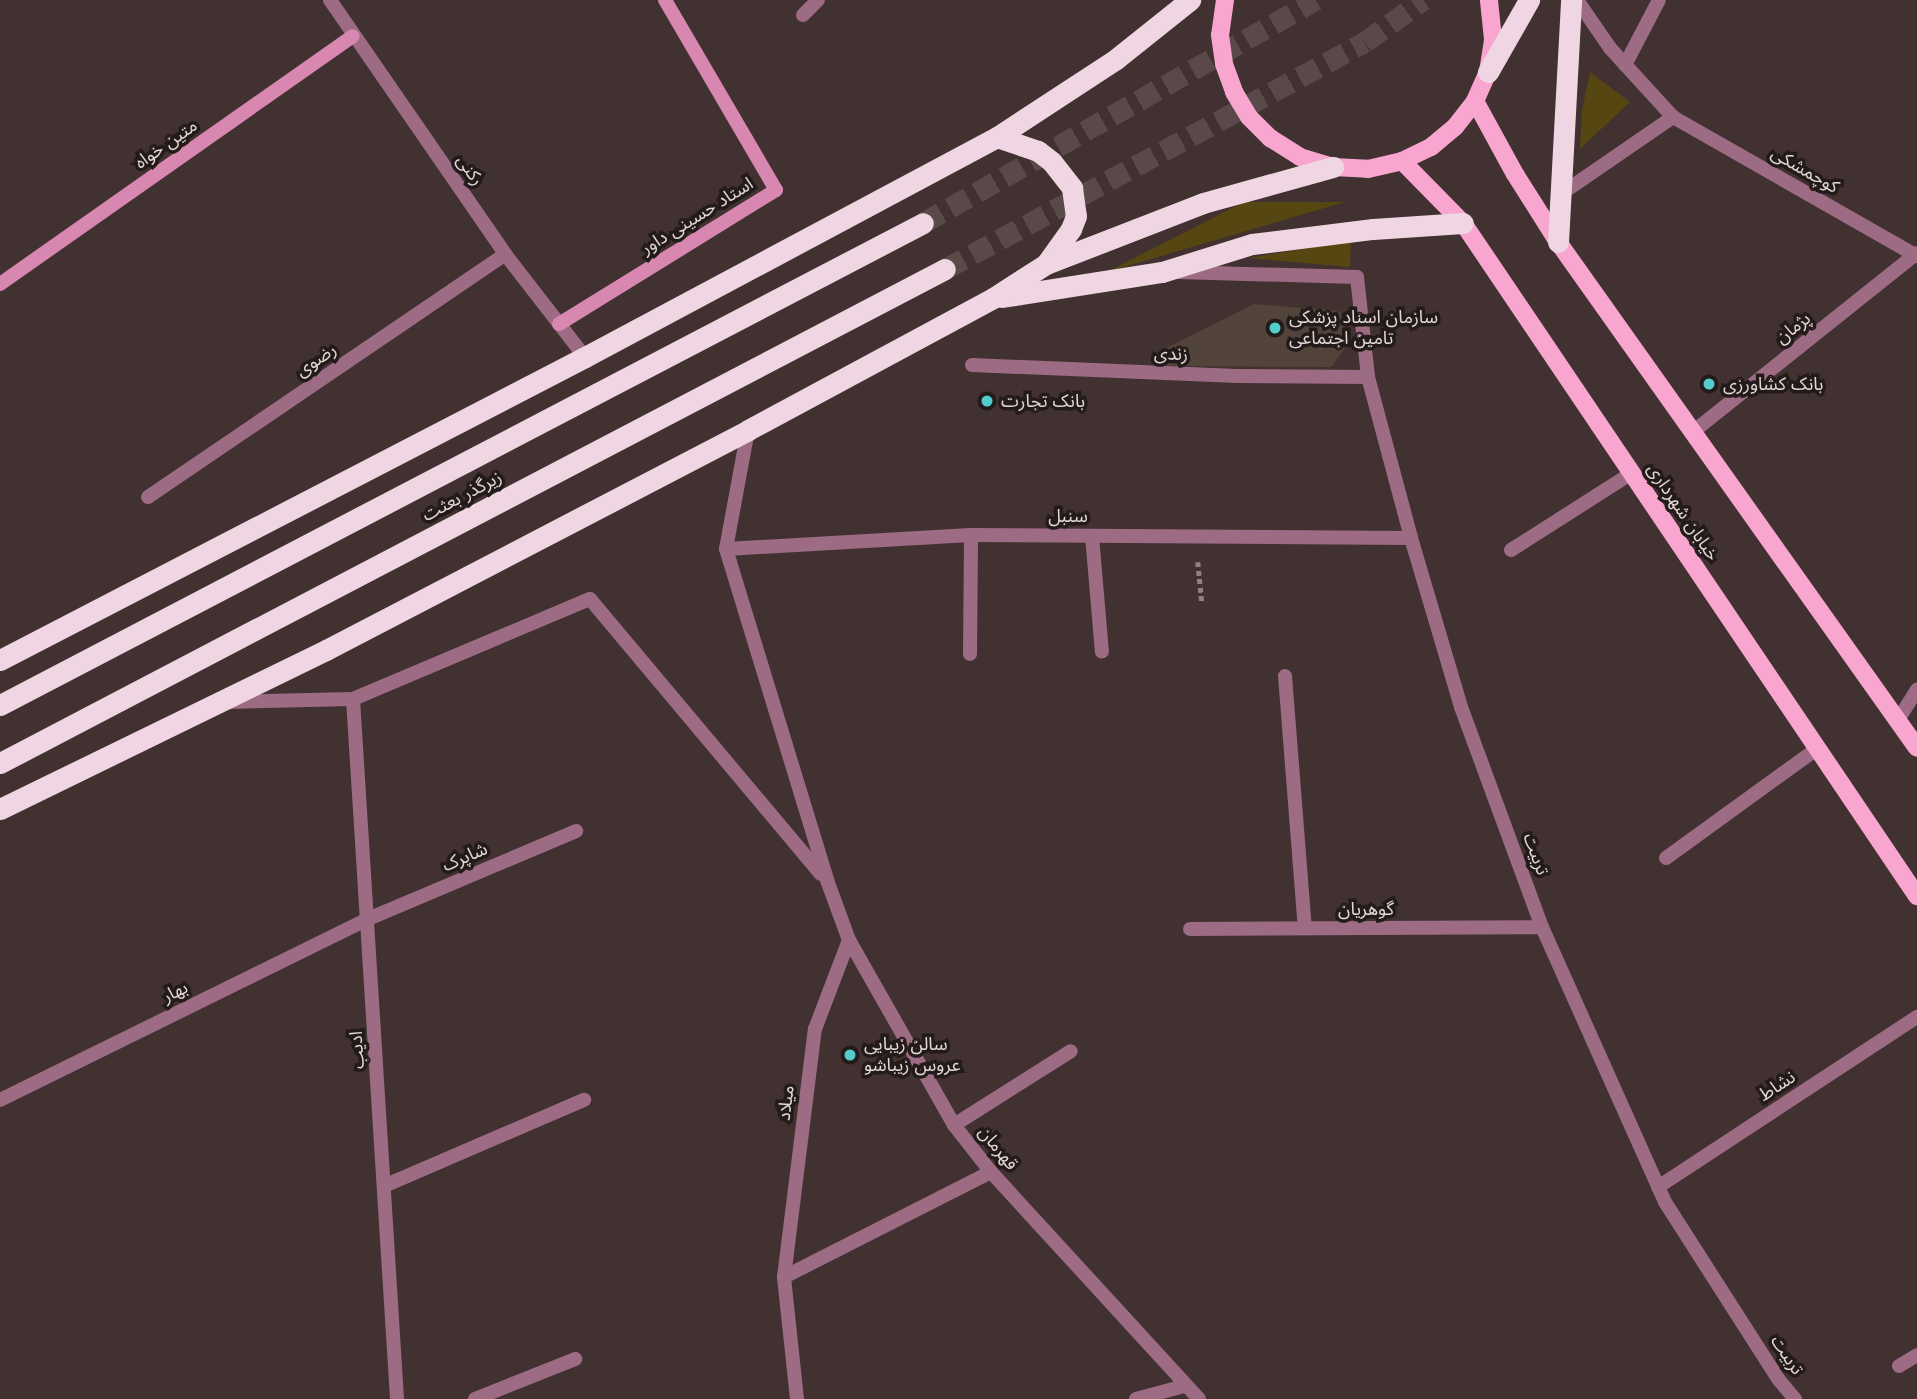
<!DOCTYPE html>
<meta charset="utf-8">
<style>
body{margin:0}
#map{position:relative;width:1917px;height:1399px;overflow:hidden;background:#413130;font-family:Arial,"Noto Sans Arabic",sans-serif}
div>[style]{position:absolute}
.green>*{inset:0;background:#564611}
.building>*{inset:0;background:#52443a}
.highway-tunnel>*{height:21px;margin-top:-10.5px;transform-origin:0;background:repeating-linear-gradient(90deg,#594a49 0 21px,transparent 0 31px)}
.path>*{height:4.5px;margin-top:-2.25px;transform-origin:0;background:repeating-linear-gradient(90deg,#908281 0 5px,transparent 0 8.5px)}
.street>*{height:14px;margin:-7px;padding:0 7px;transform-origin:7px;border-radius:7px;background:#9d6b84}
.secondary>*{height:14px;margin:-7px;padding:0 7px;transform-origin:7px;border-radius:7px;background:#d787b0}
.primary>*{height:18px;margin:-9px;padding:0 9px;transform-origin:9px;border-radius:9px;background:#f8a6cf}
.highway>*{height:21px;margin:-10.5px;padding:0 10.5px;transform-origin:10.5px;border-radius:10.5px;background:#f0d6e2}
.dots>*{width:19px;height:19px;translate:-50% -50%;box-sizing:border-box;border:4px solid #231b1a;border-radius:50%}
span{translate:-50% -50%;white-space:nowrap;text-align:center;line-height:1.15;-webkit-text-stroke:7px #231b1a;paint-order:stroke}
.street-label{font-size:18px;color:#e3d8d7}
.poi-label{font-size:18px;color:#e3d8d7}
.left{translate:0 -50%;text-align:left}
</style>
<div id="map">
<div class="green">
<i style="clip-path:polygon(1590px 72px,1630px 102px,1580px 149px,1582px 110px)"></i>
<i style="clip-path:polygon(1244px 202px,1345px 202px,1107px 272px)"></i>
<i style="clip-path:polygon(1351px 241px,1350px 267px,1248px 258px)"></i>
</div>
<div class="building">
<i style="clip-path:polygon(1254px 304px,1340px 311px,1347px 346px,1331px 367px,1158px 366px,1158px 352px)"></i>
</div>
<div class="highway-tunnel">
<i style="left:923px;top:223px;width:452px;rotate:-29.6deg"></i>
<i style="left:945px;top:269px;width:477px;rotate:-28.4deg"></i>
<i style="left:1365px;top:42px;width:72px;rotate:-35.9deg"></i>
</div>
<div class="path">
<i style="left:1198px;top:562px;width:41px;rotate:84.4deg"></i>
</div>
<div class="street">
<i style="left:330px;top:0;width:308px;rotate:55.4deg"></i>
<i style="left:505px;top:254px;width:130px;rotate:52.2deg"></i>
<i style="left:1577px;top:0;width:58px;rotate:55.5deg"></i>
<i style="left:1610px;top:48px;width:93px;rotate:47.6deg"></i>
<i style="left:1673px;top:117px;width:281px;rotate:29.7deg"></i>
<i style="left:803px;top:15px;width:21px;rotate:-45deg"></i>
<i style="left:1625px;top:65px;width:73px;rotate:-62.4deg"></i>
<i style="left:1558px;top:196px;width:140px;rotate:-34.5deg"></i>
<i style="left:1177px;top:272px;width:180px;rotate:1.6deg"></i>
<i style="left:1357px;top:277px;width:101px;rotate:83.7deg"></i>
<i style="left:1368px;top:377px;width:167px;rotate:75deg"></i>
<i style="left:1411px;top:538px;width:176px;rotate:73.5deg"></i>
<i style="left:1461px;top:707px;width:234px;rotate:69.8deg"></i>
<i style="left:1542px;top:927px;width:301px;rotate:65.9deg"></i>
<i style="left:1665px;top:1202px;width:211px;rotate:57.4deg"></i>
<i style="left:1779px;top:1380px;width:25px;rotate:50deg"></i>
<i style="left:972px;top:365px;width:265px;rotate:2.4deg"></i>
<i style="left:1237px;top:376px;width:131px;rotate:0.4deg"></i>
<i style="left:748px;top:430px;width:121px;rotate:100.5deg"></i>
<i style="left:726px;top:549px;width:346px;rotate:73deg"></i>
<i style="left:827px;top:880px;width:64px;rotate:69.9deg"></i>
<i style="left:849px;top:940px;width:213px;rotate:60.4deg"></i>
<i style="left:954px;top:1125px;width:60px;rotate:51.8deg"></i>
<i style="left:991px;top:1172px;width:308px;rotate:47.5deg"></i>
<i style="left:1694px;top:431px;width:285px;rotate:-38.6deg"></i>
<i style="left:148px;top:497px;width:432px;rotate:-34.2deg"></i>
<i style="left:1092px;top:536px;width:116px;rotate:85.1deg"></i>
<i style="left:726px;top:549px;width:245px;rotate:-3.3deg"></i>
<i style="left:971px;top:535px;width:440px;rotate:0.4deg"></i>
<i style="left:1511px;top:550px;width:143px;rotate:-32.5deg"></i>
<i style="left:970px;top:654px;width:119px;rotate:-89.5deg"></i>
<i style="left:1285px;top:676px;width:253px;rotate:85.5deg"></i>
<i style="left:353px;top:699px;width:701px;rotate:86.4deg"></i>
<i style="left:227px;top:702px;width:126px;rotate:-1.4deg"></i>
<i style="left:353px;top:699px;width:257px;rotate:-22.9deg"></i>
<i style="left:590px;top:599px;width:359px;rotate:50deg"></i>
<i style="left:1898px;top:720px;width:36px;rotate:-58deg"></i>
<i style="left:1666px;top:858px;width:188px;rotate:-35.9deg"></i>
<i style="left:1190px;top:929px;width:352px;rotate:-0.3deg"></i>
<i style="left:0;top:1100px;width:410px;rotate:-26.2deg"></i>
<i style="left:368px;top:919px;width:226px;rotate:-22.9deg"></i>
<i style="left:954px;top:1125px;width:138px;rotate:-32.3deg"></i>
<i style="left:384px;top:1186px;width:218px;rotate:-23.3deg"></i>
<i style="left:1658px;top:1187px;width:310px;rotate:-33.3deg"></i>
<i style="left:784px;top:1277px;width:232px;rotate:-26.9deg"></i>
<i style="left:1899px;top:1366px;width:21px;rotate:-31deg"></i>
<i style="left:475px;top:1399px;width:108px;rotate:-21.8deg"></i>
<i style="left:797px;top:1399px;width:123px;rotate:-96.1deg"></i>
<i style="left:784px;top:1277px;width:250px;rotate:-82.9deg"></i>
<i style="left:815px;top:1029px;width:95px;rotate:-69.1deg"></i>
<i style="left:1136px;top:1399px;width:50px;rotate:-15.2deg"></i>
</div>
<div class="secondary">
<i style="left:0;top:284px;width:431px;rotate:-35.1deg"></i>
<i style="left:559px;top:324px;width:255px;rotate:-31.7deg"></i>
<i style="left:776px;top:190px;width:220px;rotate:-120.3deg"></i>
</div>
<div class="primary">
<i style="left:1225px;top:0;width:35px;rotate:98deg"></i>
<i style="left:1220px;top:35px;width:29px;rotate:82deg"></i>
<i style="left:1224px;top:64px;width:30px;rotate:70deg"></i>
<i style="left:1234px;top:92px;width:29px;rotate:59deg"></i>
<i style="left:1249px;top:117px;width:30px;rotate:45deg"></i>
<i style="left:1270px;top:138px;width:36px;rotate:32deg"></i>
<i style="left:1300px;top:157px;width:34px;rotate:17deg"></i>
<i style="left:1333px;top:167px;width:35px;rotate:3deg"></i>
<i style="left:1368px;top:169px;width:35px;rotate:-13deg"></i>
<i style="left:1402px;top:161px;width:32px;rotate:-26deg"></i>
<i style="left:1431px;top:147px;width:31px;rotate:-40deg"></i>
<i style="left:1455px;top:127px;width:33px;rotate:-52deg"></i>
<i style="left:1475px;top:101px;width:32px;rotate:-66deg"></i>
<i style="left:1488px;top:72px;width:33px;rotate:-81deg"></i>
<i style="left:1493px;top:39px;width:39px;rotate:-96deg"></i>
<i style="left:1475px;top:101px;width:83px;rotate:61.3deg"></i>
<i style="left:1515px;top:174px;width:80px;rotate:57.7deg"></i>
<i style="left:1558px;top:242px;width:620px;rotate:54.64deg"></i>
<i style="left:1402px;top:161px;width:87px;rotate:45.5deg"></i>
<i style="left:1463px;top:223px;width:812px;rotate:56deg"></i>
</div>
<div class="highway">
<i style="left:1488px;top:72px;width:83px;rotate:-60.3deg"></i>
<i style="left:997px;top:137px;width:43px;rotate:18.9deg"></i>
<i style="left:1038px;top:151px;width:18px;rotate:38deg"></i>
<i style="left:1052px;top:162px;width:33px;rotate:52deg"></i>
<i style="left:1072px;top:188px;width:28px;rotate:82deg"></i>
<i style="left:1076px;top:216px;width:14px;rotate:111deg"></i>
<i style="left:1071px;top:229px;width:43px;rotate:125.5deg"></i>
<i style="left:1558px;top:242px;width:242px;rotate:-86.9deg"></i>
<i style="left:1002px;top:297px;width:162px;rotate:-8.9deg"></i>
<i style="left:1162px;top:272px;width:94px;rotate:-17.3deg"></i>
<i style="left:1252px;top:244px;width:122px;rotate:-7.1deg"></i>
<i style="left:1373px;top:229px;width:90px;rotate:-3.8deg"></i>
<i style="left:0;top:660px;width:659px;rotate:-27.38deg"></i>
<i style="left:585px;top:357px;width:467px;rotate:-28.1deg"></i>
<i style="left:997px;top:137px;width:142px;rotate:-33.2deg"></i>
<i style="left:1116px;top:59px;width:95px;rotate:-38.6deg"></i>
<i style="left:0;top:705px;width:1041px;rotate:-27.57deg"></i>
<i style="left:0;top:763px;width:1066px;rotate:-27.6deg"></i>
<i style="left:0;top:809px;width:363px;rotate:-26deg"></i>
<i style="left:326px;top:650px;width:476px;rotate:-27.5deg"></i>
<i style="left:748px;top:430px;width:278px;rotate:-28.3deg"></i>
<i style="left:993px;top:298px;width:63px;rotate:-32.7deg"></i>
<i style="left:1046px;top:264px;width:168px;rotate:-21.2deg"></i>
<i style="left:1203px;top:203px;width:135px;rotate:-15.5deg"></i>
</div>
<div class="dots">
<i style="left:1275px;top:328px;background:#52cdcc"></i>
<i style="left:1709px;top:384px;background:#52cdcc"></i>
<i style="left:987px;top:401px;background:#52cdcc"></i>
<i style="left:850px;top:1055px;background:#52cdcc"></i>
</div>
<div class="street-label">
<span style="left:166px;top:144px;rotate:-35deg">متین خواه</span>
<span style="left:470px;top:170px;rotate:55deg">رکنی</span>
<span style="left:1805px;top:170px;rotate:30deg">کوچمشکی</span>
<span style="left:697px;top:216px;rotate:-32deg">استاد حسینی داور</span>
<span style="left:1793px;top:328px;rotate:-38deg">پژمان</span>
<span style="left:1171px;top:354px;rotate:2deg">زندی</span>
<span style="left:316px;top:360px;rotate:-34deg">رضوی</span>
<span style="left:462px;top:496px;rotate:-28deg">زیرگذر بعثت</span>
<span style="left:1683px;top:512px;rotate:56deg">خیابان شهرداری</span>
<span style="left:1068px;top:516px">سنبل</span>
<span style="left:1536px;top:854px;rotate:70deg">تربیت</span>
<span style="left:465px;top:857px;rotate:-23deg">شاپرک</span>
<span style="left:1366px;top:909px">گوهریان</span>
<span style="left:175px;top:992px;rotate:-26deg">بهار</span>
<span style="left:357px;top:1050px;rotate:-93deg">ادیب</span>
<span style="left:1777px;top:1086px;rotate:-33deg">نشاط</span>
<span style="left:786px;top:1103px;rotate:-83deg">میلاد</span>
<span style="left:998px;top:1148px;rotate:51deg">قهرمان</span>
<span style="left:1787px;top:1355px;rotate:56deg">تربیت</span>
</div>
<div class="poi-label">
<span class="left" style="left:1289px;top:328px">سازمان اسناد پزشکی<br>تامین اجتماعی</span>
<span class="left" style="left:1723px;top:384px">بانک کشاورزی</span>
<span class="left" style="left:1001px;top:401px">بانک تجارت</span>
<span class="left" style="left:864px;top:1055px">سالن زیبایی<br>عروس زیباشو</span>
</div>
</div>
